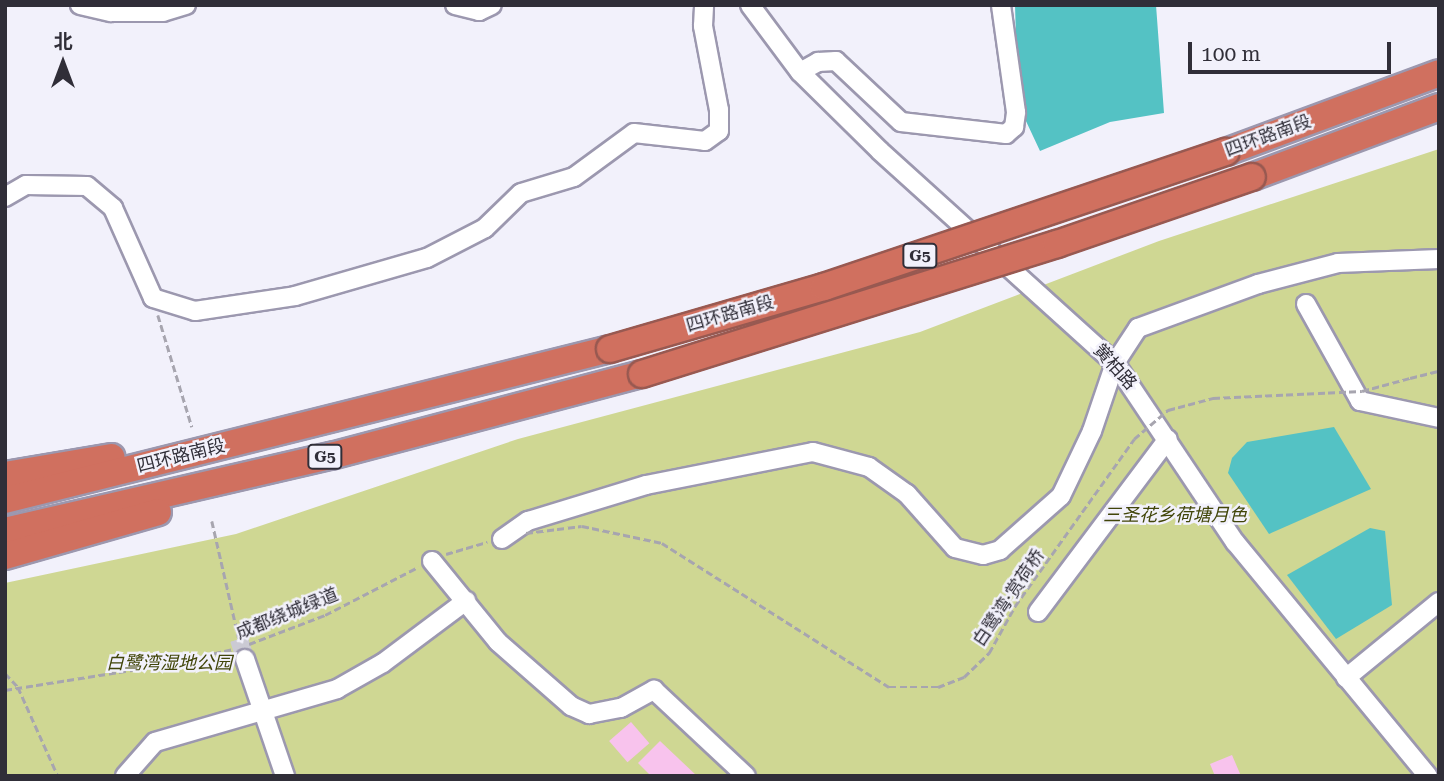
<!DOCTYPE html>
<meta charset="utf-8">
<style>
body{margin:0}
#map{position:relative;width:1444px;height:781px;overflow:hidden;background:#f2f1fb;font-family:"Roboto Serif","Noto Sans SC",serif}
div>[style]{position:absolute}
.green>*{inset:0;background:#cfd793}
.water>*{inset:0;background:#54c2c4}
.building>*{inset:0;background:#f8c3ed;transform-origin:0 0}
.minor-tunnel>*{height:18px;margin-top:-9px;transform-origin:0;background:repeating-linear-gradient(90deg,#cbcad4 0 18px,transparent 0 27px)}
.path>*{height:2.5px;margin-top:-1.25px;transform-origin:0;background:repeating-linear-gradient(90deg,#a7a5af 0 7px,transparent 0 10.5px)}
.roads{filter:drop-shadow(2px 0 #9c98af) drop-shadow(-2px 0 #9c98af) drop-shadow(0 2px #9c98af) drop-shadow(0 -2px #9c98af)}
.minor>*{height:18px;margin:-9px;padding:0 9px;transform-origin:9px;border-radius:9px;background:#fff}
.highway>*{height:26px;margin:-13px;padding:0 13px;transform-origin:13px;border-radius:13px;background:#d0705f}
.path-bridge>*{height:2.5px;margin-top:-1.25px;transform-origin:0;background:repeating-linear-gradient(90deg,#a7a5af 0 7px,transparent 0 10.5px)}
.bridges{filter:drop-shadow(2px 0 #985951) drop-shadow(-2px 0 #985951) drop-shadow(0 2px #985951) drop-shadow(0 -2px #985951)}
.highway-bridge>*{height:26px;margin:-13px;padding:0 13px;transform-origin:13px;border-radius:13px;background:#d0705f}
span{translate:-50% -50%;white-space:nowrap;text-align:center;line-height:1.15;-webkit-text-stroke:5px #f2f1fb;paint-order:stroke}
.shield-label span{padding:2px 5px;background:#f2f1fb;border:2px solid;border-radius:5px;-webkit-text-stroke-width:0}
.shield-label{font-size:16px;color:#302e38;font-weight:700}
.street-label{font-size:18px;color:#302e38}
.park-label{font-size:18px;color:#414509;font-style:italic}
.frame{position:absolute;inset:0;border:7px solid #302e38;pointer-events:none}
.north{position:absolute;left:28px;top:28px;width:70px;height:70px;-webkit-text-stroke:5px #f2f1fb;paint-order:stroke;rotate:0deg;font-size:19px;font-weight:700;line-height:28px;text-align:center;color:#302e38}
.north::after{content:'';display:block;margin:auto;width:24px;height:32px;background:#302e38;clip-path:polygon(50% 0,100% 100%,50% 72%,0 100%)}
.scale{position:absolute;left:1188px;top:42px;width:203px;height:32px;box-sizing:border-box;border:4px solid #302e38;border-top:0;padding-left:9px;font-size:21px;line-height:24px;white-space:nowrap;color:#302e38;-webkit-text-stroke:5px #f2f1fb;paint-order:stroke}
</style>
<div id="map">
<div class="green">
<i style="clip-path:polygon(1439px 149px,1439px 776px,5px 776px,5px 583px,236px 534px,518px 439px,920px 332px,1159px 241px)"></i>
</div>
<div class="water">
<i style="clip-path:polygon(1015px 5px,1156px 5px,1164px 113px,1110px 122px,1040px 151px,1018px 104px)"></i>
<i style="clip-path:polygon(1334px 427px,1371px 489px,1269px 534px,1228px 473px,1232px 458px,1247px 442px)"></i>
<i style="clip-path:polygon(1370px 528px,1385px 531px,1392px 605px,1336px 639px,1287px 575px)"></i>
</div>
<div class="building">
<i style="left:631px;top:722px;width:28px;height:29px;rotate:49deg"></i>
<i style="clip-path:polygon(660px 741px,697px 776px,651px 776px,638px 763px)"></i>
<i style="clip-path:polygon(1232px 755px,1241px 776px,1215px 776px,1210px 764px)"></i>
</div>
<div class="minor-tunnel">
<i style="left:239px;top:639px;width:21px;rotate:73deg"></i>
</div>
<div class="path">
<i style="left:158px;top:315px;width:117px;rotate:73.1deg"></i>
<i style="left:1410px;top:378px;width:30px;rotate:-14deg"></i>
<i style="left:212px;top:521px;width:121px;rotate:77.1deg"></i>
<i style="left:446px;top:554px;width:43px;rotate:-16.3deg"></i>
<i style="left:249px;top:644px;width:81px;rotate:-20.9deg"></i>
<i style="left:325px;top:615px;width:105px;rotate:-27.3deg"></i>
<i style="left:5px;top:673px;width:19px;rotate:47deg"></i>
<i style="left:18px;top:687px;width:98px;rotate:65.8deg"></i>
<i style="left:5px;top:690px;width:160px;rotate:-9deg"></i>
<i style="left:163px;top:665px;width:72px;rotate:-12.9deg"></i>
</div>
<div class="roads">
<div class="minor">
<i style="left:80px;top:5px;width:32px;rotate:13deg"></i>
<i style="left:111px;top:12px;width:52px"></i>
<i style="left:163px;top:12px;width:24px;rotate:-17deg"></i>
<i style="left:455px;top:5px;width:25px;rotate:14deg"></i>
<i style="left:479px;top:11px;width:14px;rotate:-25deg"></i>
<i style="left:750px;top:5px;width:84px;rotate:53.3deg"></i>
<i style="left:800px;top:72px;width:112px;rotate:44.6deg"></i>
<i style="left:880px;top:151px;width:316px;rotate:42.1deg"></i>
<i style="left:1115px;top:363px;width:216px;rotate:56.2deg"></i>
<i style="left:1235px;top:542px;width:303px;rotate:50.5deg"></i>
<i style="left:800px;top:72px;width:21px;rotate:-29deg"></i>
<i style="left:818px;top:62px;width:18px;rotate:-3deg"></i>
<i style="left:836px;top:61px;width:89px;rotate:43.2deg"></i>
<i style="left:901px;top:122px;width:106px;rotate:6.5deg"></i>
<i style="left:1006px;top:134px;width:11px;rotate:-41deg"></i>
<i style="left:1014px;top:127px;width:15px;rotate:-82deg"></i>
<i style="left:1016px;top:112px;width:108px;rotate:-98deg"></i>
<i style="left:5px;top:197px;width:24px;rotate:-30deg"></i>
<i style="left:26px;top:185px;width:61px;rotate:0.9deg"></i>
<i style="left:87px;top:186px;width:34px;rotate:40deg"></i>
<i style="left:113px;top:208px;width:98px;rotate:66deg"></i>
<i style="left:153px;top:298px;width:44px;rotate:17.2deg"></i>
<i style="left:195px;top:311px;width:101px;rotate:-8.5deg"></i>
<i style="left:295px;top:296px;width:137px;rotate:-16.1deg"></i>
<i style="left:427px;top:258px;width:65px;rotate:-27.3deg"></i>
<i style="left:485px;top:228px;width:50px;rotate:-44.2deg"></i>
<i style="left:521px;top:193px;width:55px;rotate:-16.8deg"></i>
<i style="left:574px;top:177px;width:74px;rotate:-36.3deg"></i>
<i style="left:634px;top:133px;width:71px;rotate:6.4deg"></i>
<i style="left:705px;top:141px;width:17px;rotate:-36deg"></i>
<i style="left:719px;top:131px;width:21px;rotate:-90deg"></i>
<i style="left:719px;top:110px;width:86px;rotate:-100.8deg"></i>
<i style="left:703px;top:26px;width:21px;rotate:-87deg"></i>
<i style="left:1306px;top:304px;width:111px;rotate:60.9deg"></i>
<i style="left:1360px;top:401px;width:81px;rotate:12.1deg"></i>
<i style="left:502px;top:539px;width:32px;rotate:-35deg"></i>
<i style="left:528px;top:521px;width:123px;rotate:-17deg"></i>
<i style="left:646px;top:485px;width:170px;rotate:-11.2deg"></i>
<i style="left:813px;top:452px;width:58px;rotate:15deg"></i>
<i style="left:869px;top:467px;width:47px;rotate:35.4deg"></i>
<i style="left:907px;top:494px;width:72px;rotate:48.4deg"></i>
<i style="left:955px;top:548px;width:29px;rotate:14deg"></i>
<i style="left:983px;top:555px;width:18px;rotate:-16deg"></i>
<i style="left:1000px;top:550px;width:81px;rotate:-41.5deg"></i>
<i style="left:1061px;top:496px;width:72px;rotate:-64.5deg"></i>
<i style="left:1092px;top:431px;width:72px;rotate:-71.3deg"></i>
<i style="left:1115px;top:363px;width:42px;rotate:-56.7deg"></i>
<i style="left:1138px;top:328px;width:128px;rotate:-20.1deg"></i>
<i style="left:1258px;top:284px;width:83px;rotate:-14.7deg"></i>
<i style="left:1338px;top:263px;width:101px;rotate:-2.3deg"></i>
<i style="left:432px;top:561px;width:104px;rotate:50.8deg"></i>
<i style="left:498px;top:642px;width:97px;rotate:41.2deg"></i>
<i style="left:571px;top:706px;width:20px;rotate:24deg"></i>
<i style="left:589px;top:714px;width:33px;rotate:-11deg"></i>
<i style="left:621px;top:708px;width:38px;rotate:-29deg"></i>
<i style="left:654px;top:690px;width:126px;rotate:43.1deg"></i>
<i style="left:1038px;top:612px;width:216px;rotate:-53.1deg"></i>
<i style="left:245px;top:659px;width:124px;rotate:71.1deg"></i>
<i style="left:1346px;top:678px;width:120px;rotate:-39.3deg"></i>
<i style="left:125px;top:776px;width:45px;rotate:-48.6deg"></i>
<i style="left:155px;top:742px;width:190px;rotate:-16.2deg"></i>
<i style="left:337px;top:689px;width:53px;rotate:-29.5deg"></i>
<i style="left:383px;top:663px;width:104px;rotate:-36.8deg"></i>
</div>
<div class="highway">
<i style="left:1226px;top:152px;width:227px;rotate:-20.3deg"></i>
<i style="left:1252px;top:177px;width:200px;rotate:-20.5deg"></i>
<i style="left:5px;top:475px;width:108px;rotate:-9.6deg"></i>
<i style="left:5px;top:500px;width:624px;rotate:-14.01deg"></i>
<i style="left:5px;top:531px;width:335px;rotate:-13deg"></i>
<i style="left:331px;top:456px;width:322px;rotate:-14.8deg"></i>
<i style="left:5px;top:556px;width:159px;rotate:-16deg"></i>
</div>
</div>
<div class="path-bridge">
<i style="left:526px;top:533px;width:56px;rotate:-7.1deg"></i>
<i style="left:582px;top:526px;width:82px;rotate:12deg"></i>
<i style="left:662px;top:543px;width:269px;rotate:32.4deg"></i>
<i style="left:889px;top:687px;width:49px"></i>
<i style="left:938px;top:687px;width:28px;rotate:-21deg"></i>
<i style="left:964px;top:677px;width:35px;rotate:-44deg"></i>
<i style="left:989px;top:653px;width:54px;rotate:-61deg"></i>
<i style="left:1015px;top:606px;width:205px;rotate:-54.5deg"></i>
<i style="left:1134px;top:439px;width:45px;rotate:-40.5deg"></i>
<i style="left:1168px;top:410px;width:47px;rotate:-14.9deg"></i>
<i style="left:1213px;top:398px;width:149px;rotate:-2.7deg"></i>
<i style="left:1362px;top:391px;width:50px;rotate:-15.2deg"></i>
</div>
<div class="bridges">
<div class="highway-bridge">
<i style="left:610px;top:349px;width:223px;rotate:-16.2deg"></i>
<i style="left:824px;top:287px;width:424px;rotate:-18.6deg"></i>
<i style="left:642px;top:374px;width:435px;rotate:-17.4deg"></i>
<i style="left:1057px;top:244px;width:206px;rotate:-19deg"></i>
</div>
</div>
<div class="shield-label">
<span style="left:920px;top:256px">G5</span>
<span style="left:325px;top:457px">G5</span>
</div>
<div class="street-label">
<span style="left:1268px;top:136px;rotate:-20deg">四环路南段</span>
<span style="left:730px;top:314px;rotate:-16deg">四环路南段</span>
<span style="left:1115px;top:367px;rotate:48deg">黉柏路</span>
<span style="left:181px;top:456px;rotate:-14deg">四环路南段</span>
<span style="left:1009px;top:598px;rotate:-56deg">白鹭湾·赏荷桥</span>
<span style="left:287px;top:614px;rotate:-22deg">成都绕城绿道</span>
</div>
<div class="park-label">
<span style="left:1175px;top:515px">三圣花乡荷塘月色</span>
<span style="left:169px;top:663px">白鹭湾湿地公园</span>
</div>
<div class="frame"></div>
<div class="north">北</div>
<div class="scale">100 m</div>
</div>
